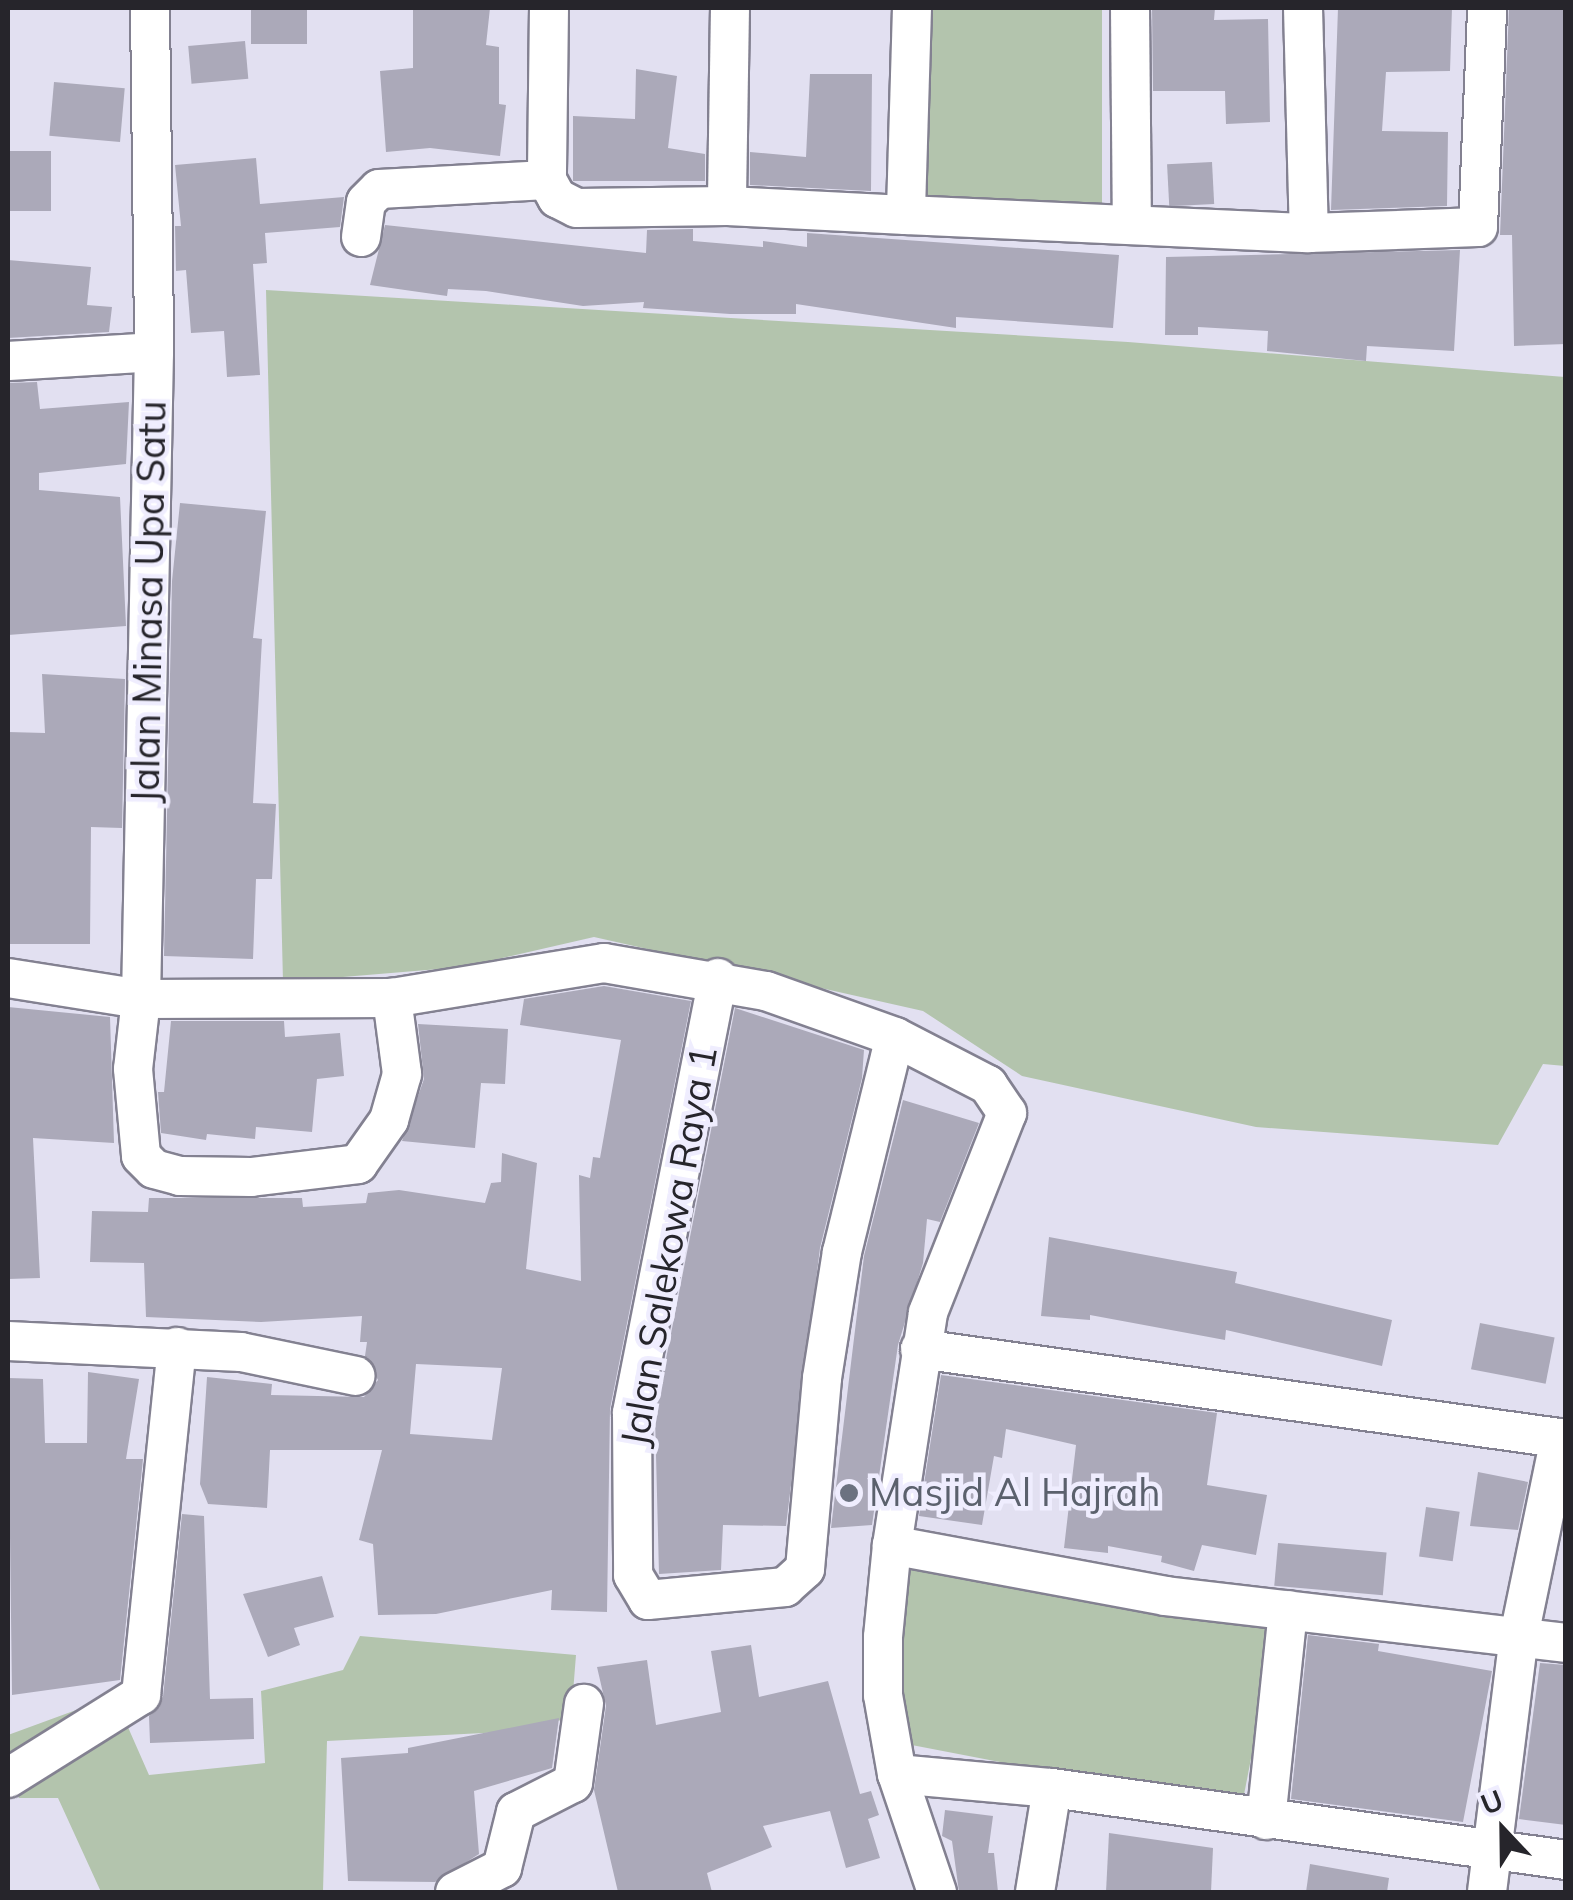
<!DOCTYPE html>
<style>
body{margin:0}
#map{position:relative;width:1573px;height:1900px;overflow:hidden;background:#e2e0f1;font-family:Mulish,sans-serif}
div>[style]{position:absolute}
.green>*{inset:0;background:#b3c4ad;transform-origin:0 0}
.building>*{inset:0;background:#aba9b9;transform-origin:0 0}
.roads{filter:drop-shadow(2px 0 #838191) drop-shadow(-2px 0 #838191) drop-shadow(0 2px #838191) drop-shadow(0 -2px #838191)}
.minor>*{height:38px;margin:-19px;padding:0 19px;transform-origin:19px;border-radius:19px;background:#fff}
.dots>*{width:28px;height:28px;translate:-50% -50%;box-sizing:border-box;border:5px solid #efedfe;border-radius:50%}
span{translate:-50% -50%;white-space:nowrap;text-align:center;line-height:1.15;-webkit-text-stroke:9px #efedfe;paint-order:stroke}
.street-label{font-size:38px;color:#26252b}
.worship-label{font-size:38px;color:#5b616d}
.left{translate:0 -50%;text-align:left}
.frame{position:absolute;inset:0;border:10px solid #26252b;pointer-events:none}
.north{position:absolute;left:1453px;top:1780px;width:100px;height:100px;-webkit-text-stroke:8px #efedfe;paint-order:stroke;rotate:338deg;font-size:28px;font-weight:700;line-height:40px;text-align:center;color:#26252b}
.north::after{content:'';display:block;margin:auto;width:35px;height:45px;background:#26252b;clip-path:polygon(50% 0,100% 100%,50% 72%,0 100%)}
</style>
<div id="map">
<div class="green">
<i style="left:912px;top:8px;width:190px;height:205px"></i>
<i style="clip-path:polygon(266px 290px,1128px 342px,1565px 377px,1565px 1066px,1543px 1064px,1498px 1145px,1256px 1127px,1022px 1076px,923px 1011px,594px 937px,463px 967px,283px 982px)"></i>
<i style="left:909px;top:1558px;width:374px;height:183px;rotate:11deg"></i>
<i style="clip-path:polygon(360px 1636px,576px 1655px,571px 1718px,503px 1732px,327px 1741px,323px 1892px,101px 1892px,58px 1798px,19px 1798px,8px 1777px,8px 1735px,98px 1702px,127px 1725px,149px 1775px,265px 1763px,261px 1691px,343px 1670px)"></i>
</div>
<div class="building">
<i style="left:251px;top:8px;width:56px;height:36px"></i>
<i style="clip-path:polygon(413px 8px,490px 8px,486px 45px,499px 47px,499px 104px,506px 105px,500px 156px,430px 148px,386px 152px,380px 71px,413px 68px)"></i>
<i style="clip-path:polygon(1152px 8px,1215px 8px,1214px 20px,1268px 19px,1270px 122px,1226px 124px,1225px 91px,1153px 91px)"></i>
<i style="clip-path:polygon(1338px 8px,1452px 8px,1450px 71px,1386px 72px,1382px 131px,1448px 132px,1447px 206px,1331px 210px)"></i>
<i style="clip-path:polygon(1509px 8px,1566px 8px,1566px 344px,1514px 346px,1512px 235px,1500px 235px)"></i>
<i style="left:245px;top:41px;width:38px;height:57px;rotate:85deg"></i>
<i style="clip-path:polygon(636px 69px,677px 76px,668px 148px,705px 154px,705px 181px,573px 181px,573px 116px,635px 119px)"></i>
<i style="clip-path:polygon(810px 74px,872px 74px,871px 191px,750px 185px,750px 152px,806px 157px)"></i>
<i style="left:54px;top:82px;width:71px;height:54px;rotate:5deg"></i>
<i style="left:8px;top:151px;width:43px;height:60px"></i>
<i style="clip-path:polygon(256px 158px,260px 204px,344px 197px,340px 227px,265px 233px,267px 263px,253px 264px,260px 375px,227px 377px,224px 331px,191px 333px,186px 270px,176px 271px,175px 226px,181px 226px,175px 165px)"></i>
<i style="left:1212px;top:162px;width:42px;height:45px;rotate:87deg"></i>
<i style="clip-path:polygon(385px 225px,646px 253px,647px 230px,693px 229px,693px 241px,763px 247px,763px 241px,807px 247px,807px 233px,1119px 255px,1113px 328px,956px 317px,956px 328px,796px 304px,796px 314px,730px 314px,643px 308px,644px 302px,583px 306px,486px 291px,448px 289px,447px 296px,370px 285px)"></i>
<i style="clip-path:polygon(1460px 250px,1454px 351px,1367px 346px,1366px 361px,1267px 351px,1268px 331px,1198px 327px,1198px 335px,1165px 335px,1166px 257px)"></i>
<i style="clip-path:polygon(8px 260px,91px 267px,87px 305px,112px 307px,109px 332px,8px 338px)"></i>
<i style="clip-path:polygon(37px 382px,40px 409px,129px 402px,126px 464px,39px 473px,39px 490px,120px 497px,126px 626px,8px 635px,8px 383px)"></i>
<i style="clip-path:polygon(180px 503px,266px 511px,253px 638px,262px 639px,253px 803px,276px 804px,272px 879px,256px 879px,253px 959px,164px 956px,172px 581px)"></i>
<i style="clip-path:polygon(42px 674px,125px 679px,122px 828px,91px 827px,90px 944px,8px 944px,8px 732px,45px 733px)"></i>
<i style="clip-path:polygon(evenodd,604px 986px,691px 1001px,610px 1409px,607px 1612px,551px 1610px,552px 1590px,436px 1614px,378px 1615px,373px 1544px,359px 1540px,382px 1450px,270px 1450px,267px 1508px,208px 1504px,200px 1484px,207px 1377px,272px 1384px,271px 1395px,364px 1397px,378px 1380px,365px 1356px,367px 1342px,360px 1342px,362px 1316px,261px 1322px,146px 1317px,144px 1263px,90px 1262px,92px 1211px,148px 1212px,149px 1198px,302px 1198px,303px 1207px,366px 1203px,368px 1193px,399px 1190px,485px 1203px,491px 1183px,501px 1182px,502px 1153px,537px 1163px,526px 1269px,581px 1281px,579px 1175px,590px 1178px,593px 1157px,600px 1158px,621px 1040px,520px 1025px,524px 999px,604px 986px,416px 1364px,502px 1368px,492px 1440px,410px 1434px,416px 1364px)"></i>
<i style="clip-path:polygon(8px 1007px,110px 1017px,114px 1143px,33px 1138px,40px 1278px,8px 1279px)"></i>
<i style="clip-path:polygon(735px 1008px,864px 1050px,862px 1078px,820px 1248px,786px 1526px,723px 1525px,721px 1570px,659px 1574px,655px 1415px)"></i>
<i style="clip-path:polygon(171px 1021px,284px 1021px,285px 1037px,340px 1033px,344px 1076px,317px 1079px,312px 1132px,256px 1127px,255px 1139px,207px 1134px,206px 1140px,161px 1133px,158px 1092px,164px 1092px)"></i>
<i style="clip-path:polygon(418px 1024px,508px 1029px,505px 1084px,481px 1083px,475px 1148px,402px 1141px,424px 1079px)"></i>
<i style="clip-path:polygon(903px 1100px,979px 1123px,940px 1222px,927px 1219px,923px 1263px,898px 1345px,872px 1525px,831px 1528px,864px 1256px)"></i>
<i style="clip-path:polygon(1049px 1237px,1237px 1272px,1235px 1283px,1392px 1320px,1382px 1366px,1226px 1330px,1225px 1340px,1090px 1315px,1090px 1320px,1041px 1316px)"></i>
<i style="left:1480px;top:1323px;width:76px;height:47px;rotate:11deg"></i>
<i style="clip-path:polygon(88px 1372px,139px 1379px,126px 1459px,143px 1459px,120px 1680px,12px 1695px,8px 1378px,43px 1379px,45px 1443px,87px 1443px)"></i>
<i style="clip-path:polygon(941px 1375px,1217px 1413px,1207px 1485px,1267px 1495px,1256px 1555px,1202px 1545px,1194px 1571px,1161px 1562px,1162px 1556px,1108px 1546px,1108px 1553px,1064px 1548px,1076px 1445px,1006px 1429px,1002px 1458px,994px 1456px,982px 1525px,919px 1516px)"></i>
<i style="clip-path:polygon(1478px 1472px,1528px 1482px,1518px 1530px,1470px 1526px)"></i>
<i style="left:1426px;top:1507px;width:34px;height:50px;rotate:8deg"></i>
<i style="clip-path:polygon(182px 1514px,204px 1516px,210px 1699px,253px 1698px,254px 1739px,150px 1743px,149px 1716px,163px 1697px)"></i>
<i style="left:1278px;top:1543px;width:109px;height:43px;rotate:5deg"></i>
<i style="clip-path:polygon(322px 1576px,334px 1617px,294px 1628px,300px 1645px,268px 1657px,243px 1594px)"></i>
<i style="clip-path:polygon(1308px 1635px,1379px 1644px,1378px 1651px,1492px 1671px,1463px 1822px,1291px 1799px)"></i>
<i style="clip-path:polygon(751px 1645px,759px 1697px,828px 1681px,860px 1794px,871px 1791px,879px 1815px,868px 1819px,880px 1858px,846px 1868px,830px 1811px,763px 1826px,772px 1847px,707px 1873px,712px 1892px,618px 1892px,594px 1790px,606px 1706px,597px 1667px,647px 1660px,656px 1725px,721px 1712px,711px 1651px)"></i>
<i style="clip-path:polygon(1540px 1663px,1566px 1665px,1566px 1825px,1519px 1819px)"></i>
<i style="clip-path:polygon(559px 1718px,552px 1768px,474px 1791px,479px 1854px,435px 1882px,348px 1881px,341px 1758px,408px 1753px,408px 1748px)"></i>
<i style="clip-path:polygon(945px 1810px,993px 1816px,988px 1853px,994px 1853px,998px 1892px,959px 1892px,952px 1841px,942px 1836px)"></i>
<i style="clip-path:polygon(1109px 1833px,1213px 1848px,1211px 1892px,1106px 1892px)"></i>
<i style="clip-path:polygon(1310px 1864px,1389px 1878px,1387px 1892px,1306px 1892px)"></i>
</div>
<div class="roads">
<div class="minor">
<i style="left:150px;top:8px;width:344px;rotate:89.3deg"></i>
<i style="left:549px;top:8px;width:172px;rotate:90.7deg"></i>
<i style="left:547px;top:180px;width:21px;rotate:61deg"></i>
<i style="left:557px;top:198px;width:22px;rotate:27deg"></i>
<i style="left:577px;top:208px;width:150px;rotate:-0.8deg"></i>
<i style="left:730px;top:8px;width:198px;rotate:90.9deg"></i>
<i style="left:727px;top:206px;width:179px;rotate:2.9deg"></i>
<i style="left:912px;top:8px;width:207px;rotate:91.7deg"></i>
<i style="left:906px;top:215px;width:403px;rotate:2.6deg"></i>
<i style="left:1309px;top:233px;width:169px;rotate:-2deg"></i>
<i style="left:1478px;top:227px;width:219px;rotate:-87.6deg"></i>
<i style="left:1130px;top:8px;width:215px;rotate:89.5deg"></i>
<i style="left:1303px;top:8px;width:225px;rotate:88.5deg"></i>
<i style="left:361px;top:237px;width:35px;rotate:-82deg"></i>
<i style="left:366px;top:202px;width:18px;rotate:-45deg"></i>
<i style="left:379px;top:189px;width:168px;rotate:-3.1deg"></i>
<i style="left:8px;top:361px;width:146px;rotate:-3.5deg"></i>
<i style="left:154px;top:352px;width:647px;rotate:91.15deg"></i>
<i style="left:141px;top:999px;width:70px;rotate:96.5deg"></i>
<i style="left:133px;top:1069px;width:87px;rotate:84.7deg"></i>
<i style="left:141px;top:1156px;width:18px;rotate:45deg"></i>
<i style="left:154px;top:1169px;width:27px;rotate:15deg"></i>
<i style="left:180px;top:1176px;width:71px;rotate:0.8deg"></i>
<i style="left:251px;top:1177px;width:108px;rotate:-6.9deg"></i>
<i style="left:358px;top:1164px;width:54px;rotate:-54.8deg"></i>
<i style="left:389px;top:1120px;width:48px;rotate:-74.2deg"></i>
<i style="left:402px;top:1074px;width:77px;rotate:-97.5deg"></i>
<i style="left:8px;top:978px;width:135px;rotate:9deg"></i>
<i style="left:141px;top:999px;width:251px;rotate:-0.2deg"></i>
<i style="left:392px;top:998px;width:215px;rotate:-9.4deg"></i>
<i style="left:604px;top:963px;width:164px;rotate:9.8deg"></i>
<i style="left:766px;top:991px;width:137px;rotate:19.6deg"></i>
<i style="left:895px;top:1037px;width:105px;rotate:27.3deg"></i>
<i style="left:988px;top:1085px;width:34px;rotate:56deg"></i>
<i style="left:1007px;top:1113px;width:215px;rotate:111.6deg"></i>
<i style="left:928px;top:1313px;width:235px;rotate:98.8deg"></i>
<i style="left:718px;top:978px;width:443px;rotate:101.2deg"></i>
<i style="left:632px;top:1413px;width:162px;rotate:89.6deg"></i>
<i style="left:633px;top:1575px;width:29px;rotate:59deg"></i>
<i style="left:648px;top:1600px;width:138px;rotate:-5.4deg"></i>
<i style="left:785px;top:1587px;width:27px;rotate:-42deg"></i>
<i style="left:805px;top:1569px;width:192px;rotate:-84.9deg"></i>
<i style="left:822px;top:1378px;width:128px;rotate:-81deg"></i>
<i style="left:842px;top:1252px;width:221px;rotate:-76.2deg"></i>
<i style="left:8px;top:1341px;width:233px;rotate:2.7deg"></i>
<i style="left:241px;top:1352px;width:117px;rotate:11.8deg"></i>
<i style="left:920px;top:1349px;width:652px;rotate:7.93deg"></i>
<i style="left:1566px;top:1643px;width:403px;rotate:-173.3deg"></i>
<i style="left:1166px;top:1596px;width:279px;rotate:-169.5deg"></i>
<i style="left:892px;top:1545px;width:92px;rotate:95.6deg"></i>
<i style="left:883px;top:1637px;width:58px;rotate:90deg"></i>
<i style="left:883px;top:1695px;width:80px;rotate:80deg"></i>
<i style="left:897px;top:1774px;width:156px;rotate:5.2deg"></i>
<i style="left:1052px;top:1788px;width:519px;rotate:7.97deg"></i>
<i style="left:897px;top:1774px;width:125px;rotate:71.3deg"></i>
<i style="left:8px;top:1778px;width:157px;rotate:-32deg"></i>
<i style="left:141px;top:1695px;width:350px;rotate:-84.1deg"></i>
<i style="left:1266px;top:1820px;width:211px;rotate:-84deg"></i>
<i style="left:455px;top:1892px;width:53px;rotate:-27.1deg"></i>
<i style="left:502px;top:1868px;width:58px;rotate:-76deg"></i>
<i style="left:516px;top:1812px;width:64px;rotate:-27deg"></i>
<i style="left:573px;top:1783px;width:80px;rotate:-82.1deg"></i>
<i style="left:1035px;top:1892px;width:105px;rotate:-80.7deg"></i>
<i style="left:1487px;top:1892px;width:258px;rotate:-82.9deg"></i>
<i style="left:1519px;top:1636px;width:202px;rotate:-78.3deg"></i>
</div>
</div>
<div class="dots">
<i style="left:849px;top:1493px;background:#6b7280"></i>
</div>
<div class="street-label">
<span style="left:149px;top:602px;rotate:-89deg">Jalan Minasa Upa Satu</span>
<span style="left:669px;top:1246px;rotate:-80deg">Jalan Salekowa Raya 1</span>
</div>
<div class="worship-label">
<span class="left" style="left:869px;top:1493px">Masjid Al Hajrah</span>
</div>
<div class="frame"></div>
<div class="north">U</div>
</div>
